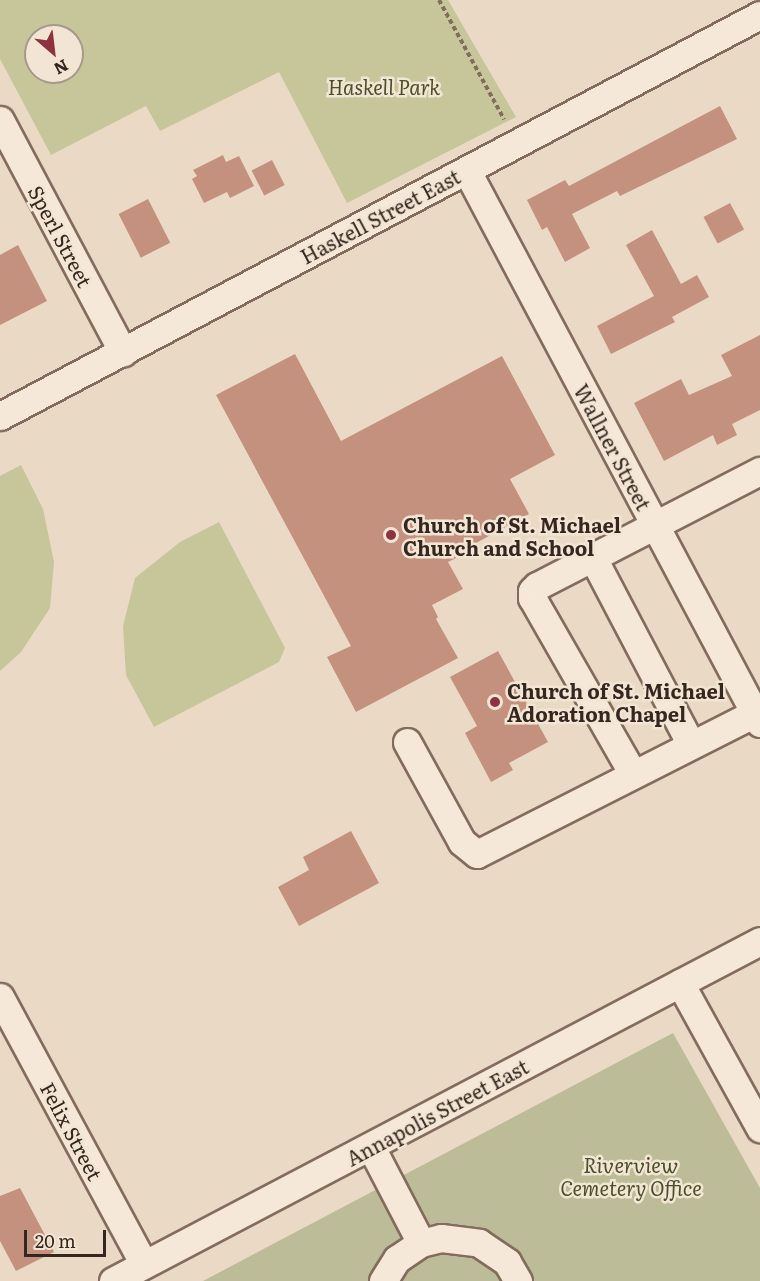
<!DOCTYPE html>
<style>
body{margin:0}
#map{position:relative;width:760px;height:1281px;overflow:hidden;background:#ead9c5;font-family:Literata,serif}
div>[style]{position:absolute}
.green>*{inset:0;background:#c7c69a}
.cemetery>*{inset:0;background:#bdbc99}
.building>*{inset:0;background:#c5917f;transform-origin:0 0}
.path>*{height:4px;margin-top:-2px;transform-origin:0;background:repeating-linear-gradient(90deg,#846c5d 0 4.5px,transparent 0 7.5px)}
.roads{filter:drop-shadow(2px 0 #846c5d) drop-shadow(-2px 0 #846c5d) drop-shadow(0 2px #846c5d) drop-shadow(0 -2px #846c5d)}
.minor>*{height:27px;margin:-13.5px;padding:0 13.5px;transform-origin:13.5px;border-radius:13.5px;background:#f6e8d8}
.dots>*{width:16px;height:16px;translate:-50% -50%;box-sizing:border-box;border:3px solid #f2e5d4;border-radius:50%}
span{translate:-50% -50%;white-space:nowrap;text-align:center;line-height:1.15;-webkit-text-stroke:5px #f2e5d4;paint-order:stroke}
.park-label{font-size:20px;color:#4c5028;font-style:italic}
.street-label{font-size:20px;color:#352720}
.poi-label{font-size:20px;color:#352720;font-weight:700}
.left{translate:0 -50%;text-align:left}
.north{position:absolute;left:24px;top:24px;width:60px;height:60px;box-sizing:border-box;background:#f2e5d4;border:2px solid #a6998c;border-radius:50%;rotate:152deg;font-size:16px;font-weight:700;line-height:24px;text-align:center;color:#352720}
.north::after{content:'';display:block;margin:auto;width:21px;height:27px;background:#8d3241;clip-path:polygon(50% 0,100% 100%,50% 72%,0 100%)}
.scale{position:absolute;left:24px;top:1230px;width:82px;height:27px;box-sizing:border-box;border:3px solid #352720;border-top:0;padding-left:8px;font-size:18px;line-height:21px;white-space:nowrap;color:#352720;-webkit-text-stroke:4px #f2e5d4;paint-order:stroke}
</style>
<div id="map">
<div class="green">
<i style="clip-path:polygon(evenodd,0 0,448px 0,516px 117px,347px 203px,279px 72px,160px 131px,146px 106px,51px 155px,0 59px,0 0,36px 36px,72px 36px,72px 72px,36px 72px,36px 36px)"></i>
<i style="clip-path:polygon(21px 465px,43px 509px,54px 562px,50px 608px,21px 652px,0 671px,0 476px)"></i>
<i style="clip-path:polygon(219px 522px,285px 648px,279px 662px,154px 727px,126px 675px,123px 626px,135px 578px,180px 542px)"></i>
</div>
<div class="cemetery">
<i style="clip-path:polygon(673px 1033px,760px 1188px,760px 1281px,203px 1281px)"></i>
</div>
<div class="building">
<i style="clip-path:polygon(720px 106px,737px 139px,620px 196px,617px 191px,572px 214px,590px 248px,565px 262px,547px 227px,542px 230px,527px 200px,565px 180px,569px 186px)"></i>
<i style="clip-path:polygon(223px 155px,226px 162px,239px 156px,254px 186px,230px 198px,227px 192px,204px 203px,192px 179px,197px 176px,193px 170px)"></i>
<i style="left:272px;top:160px;width:28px;height:23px;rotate:63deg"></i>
<i style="left:148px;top:199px;width:49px;height:33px;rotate:63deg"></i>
<i style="left:730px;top:203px;width:30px;height:30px;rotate:62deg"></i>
<i style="clip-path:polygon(652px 230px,681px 284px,697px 275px,709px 297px,672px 317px,675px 322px,611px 354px,597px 326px,654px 296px,626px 245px)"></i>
<i style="clip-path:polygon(18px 245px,47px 301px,0 325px,0 255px)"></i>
<i style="clip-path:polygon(760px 335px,760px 410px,732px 424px,737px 435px,717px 445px,713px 435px,664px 461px,634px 403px,681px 379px,689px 395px,732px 376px,721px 355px)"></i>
<i style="clip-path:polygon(295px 354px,341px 441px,502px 356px,555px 455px,510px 479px,529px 514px,454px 555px,456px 558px,448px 562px,463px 589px,432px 605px,438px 617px,436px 619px,458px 658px,356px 712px,327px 657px,351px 646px,216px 395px)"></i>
<i style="clip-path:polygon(498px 651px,548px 742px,509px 763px,513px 770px,491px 782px,465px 733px,477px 726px,450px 677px)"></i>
<i style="clip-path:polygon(351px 831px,379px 883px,299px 926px,278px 887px,309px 870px,303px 857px)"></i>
<i style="clip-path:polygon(20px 1188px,54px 1252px,16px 1271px,0 1241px,0 1196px)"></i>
</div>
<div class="path">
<i style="left:439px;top:0;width:136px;rotate:61.4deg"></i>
</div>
<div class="roads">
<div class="minor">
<i style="left:0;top:120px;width:263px;rotate:62.1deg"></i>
<i style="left:467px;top:171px;width:625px;rotate:62.04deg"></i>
<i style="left:0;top:416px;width:859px;rotate:-27.82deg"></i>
<i style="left:593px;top:558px;width:211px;rotate:62.3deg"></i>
<i style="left:407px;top:742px;width:114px;rotate:61.2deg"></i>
<i style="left:462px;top:842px;width:19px;rotate:39deg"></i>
<i style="left:477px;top:854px;width:312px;rotate:-26.9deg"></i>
<i style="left:633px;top:774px;width:203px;rotate:-119.8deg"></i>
<i style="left:532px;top:598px;width:7px;rotate:-90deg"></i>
<i style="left:532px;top:591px;width:7px;rotate:-45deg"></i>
<i style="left:537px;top:586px;width:251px;rotate:-27.3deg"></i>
<i style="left:680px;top:983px;width:166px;rotate:61.1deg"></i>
<i style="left:0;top:997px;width:303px;rotate:61.7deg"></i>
<i style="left:371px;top:1147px;width:108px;rotate:62.5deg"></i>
<i style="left:113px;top:1281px;width:731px;rotate:-27.72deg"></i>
<i style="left:383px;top:1281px;width:26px;rotate:-58deg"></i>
<i style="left:397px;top:1259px;width:29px;rotate:-34deg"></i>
<i style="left:421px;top:1243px;width:21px;rotate:-14deg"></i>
<i style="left:441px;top:1238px;width:38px;rotate:7deg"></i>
<i style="left:479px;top:1243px;width:34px;rotate:34deg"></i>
<i style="left:507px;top:1262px;width:22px;rotate:60deg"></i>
</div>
</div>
<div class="dots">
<i style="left:391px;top:535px;background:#8d3241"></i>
<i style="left:495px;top:702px;background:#8d3241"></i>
</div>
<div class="park-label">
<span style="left:384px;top:86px">Haskell Park</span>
<span style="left:631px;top:1176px">Riverview<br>Cemetery Office</span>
</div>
<div class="street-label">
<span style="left:380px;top:216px;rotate:-28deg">Haskell Street East</span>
<span style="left:61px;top:236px;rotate:62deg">Sperl Street</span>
<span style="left:613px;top:447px;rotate:62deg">Wallner Street</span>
<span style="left:437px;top:1112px;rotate:-28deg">Annapolis Street East</span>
<span style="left:72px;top:1131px;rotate:62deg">Felix Street</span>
</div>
<div class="poi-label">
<span class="left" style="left:403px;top:536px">Church of St. Michael<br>Church and School</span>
<span class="left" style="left:507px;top:702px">Church of St. Michael<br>Adoration Chapel</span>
</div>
<div class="north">N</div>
<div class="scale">20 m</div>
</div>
